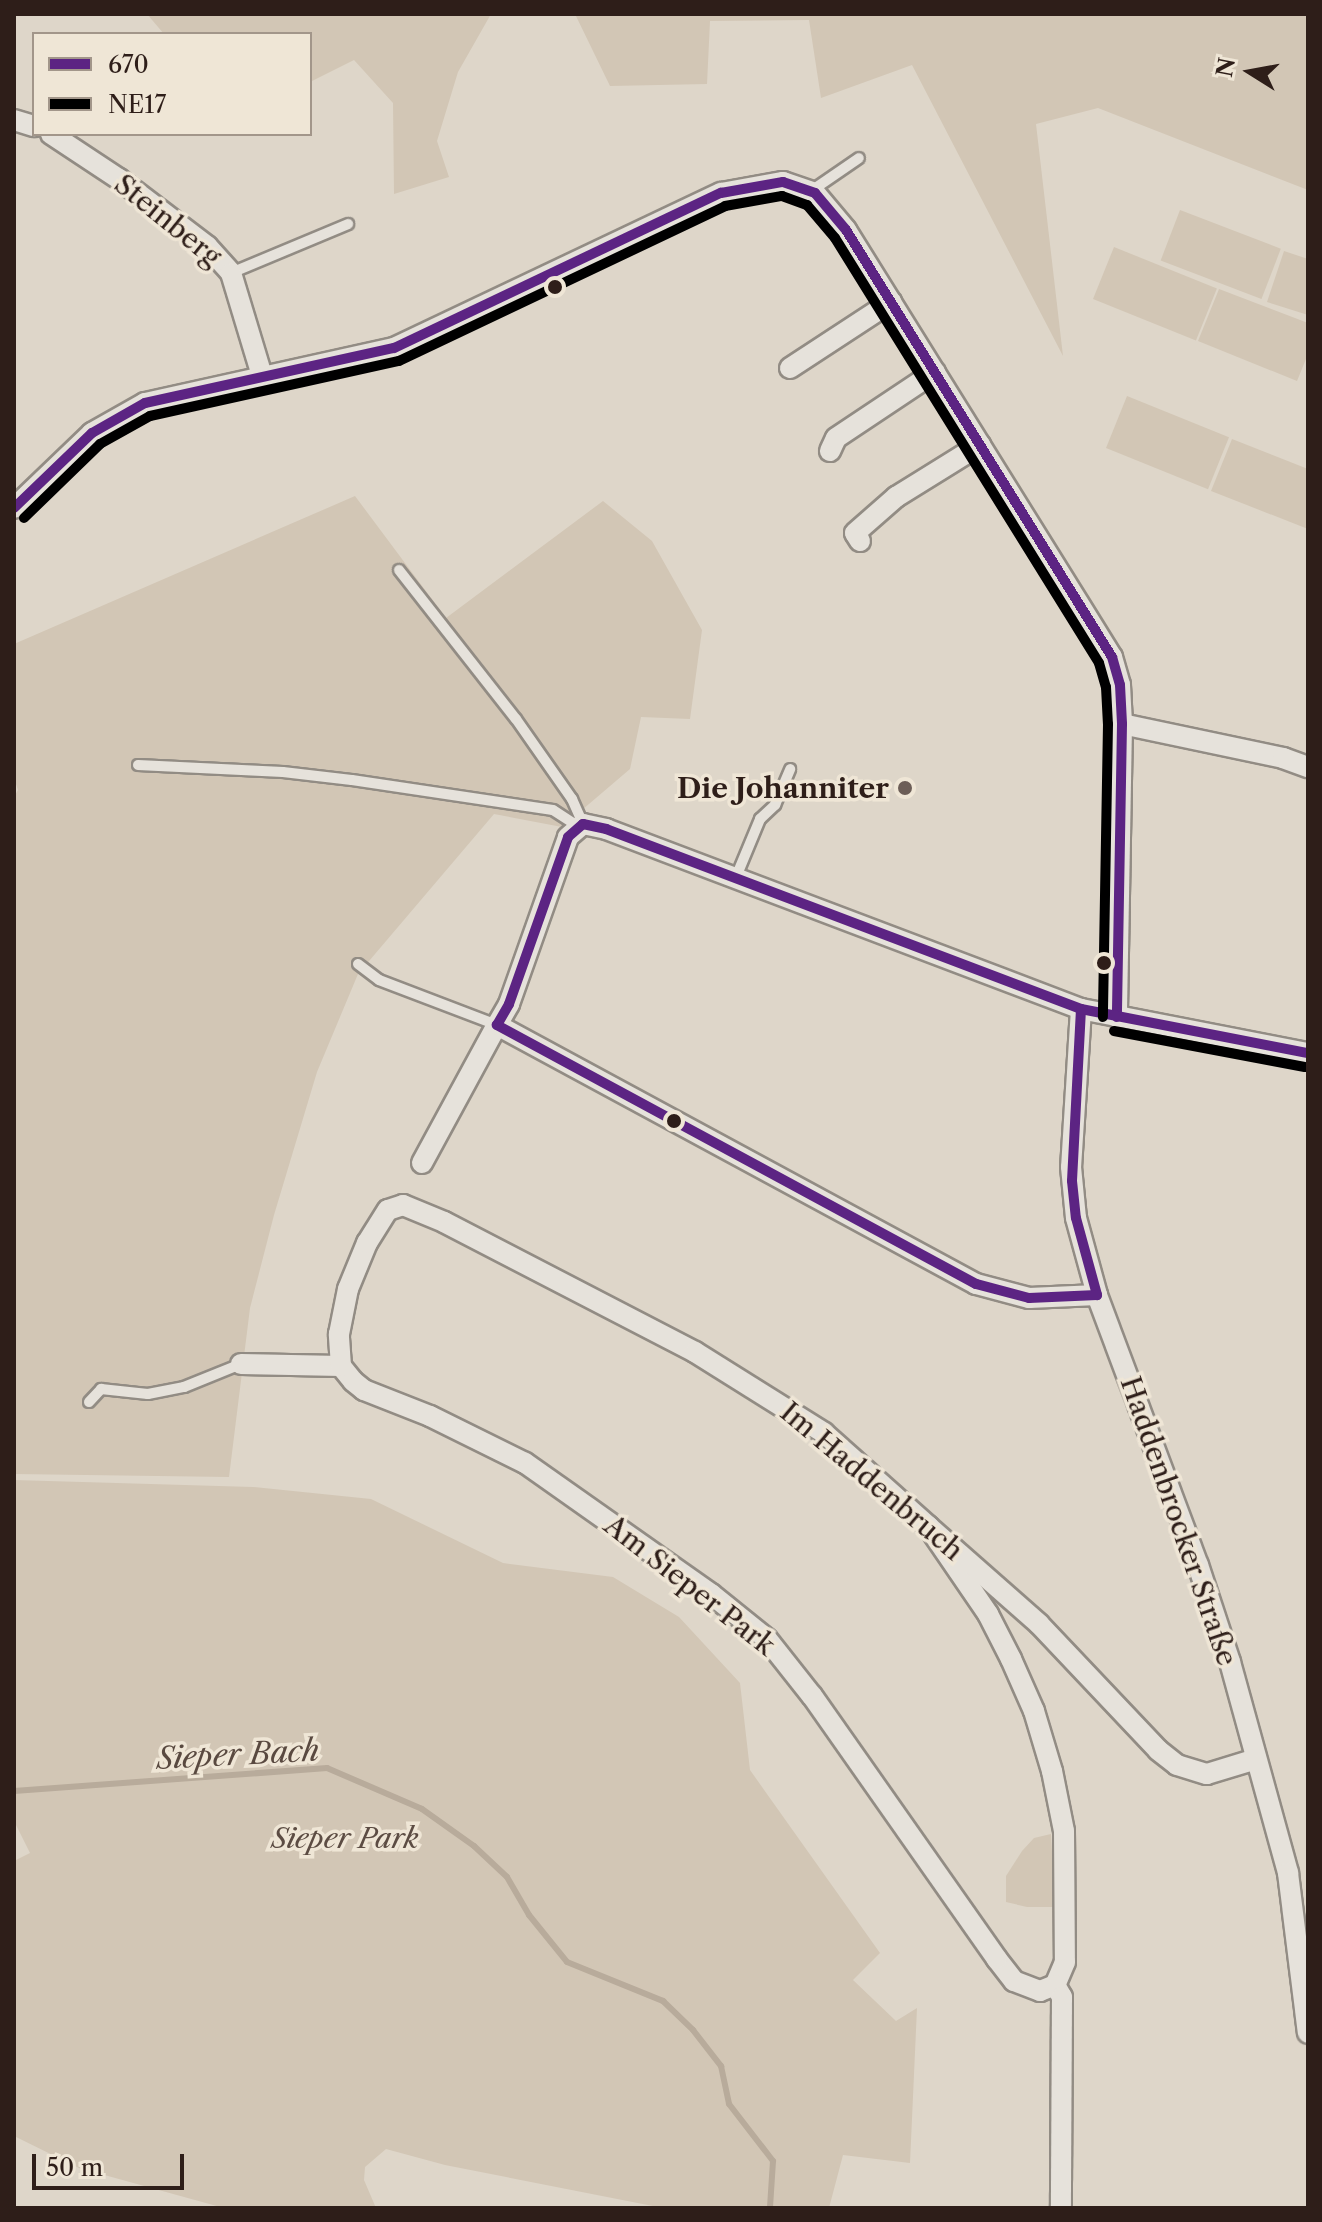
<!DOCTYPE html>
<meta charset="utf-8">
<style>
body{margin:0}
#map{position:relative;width:1322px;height:2222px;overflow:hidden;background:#ded6c9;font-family:"Libre Caslon Text",serif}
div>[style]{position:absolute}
.green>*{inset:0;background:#d2c6b5;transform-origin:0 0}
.stream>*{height:6px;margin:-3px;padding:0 3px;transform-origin:3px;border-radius:3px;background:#b8ab9b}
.roads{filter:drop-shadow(2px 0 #928c84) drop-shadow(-2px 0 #928c84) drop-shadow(0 2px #928c84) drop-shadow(0 -2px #928c84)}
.service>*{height:10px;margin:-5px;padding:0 5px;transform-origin:5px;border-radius:5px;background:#e6e2db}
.minor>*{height:20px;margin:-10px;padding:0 10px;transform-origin:10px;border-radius:10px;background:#e6e2db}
.bus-1>*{height:10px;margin:-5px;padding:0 5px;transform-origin:5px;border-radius:5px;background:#5c2483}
.bus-2>*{height:10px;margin:-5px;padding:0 5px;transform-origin:5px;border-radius:5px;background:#000}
.dots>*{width:22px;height:22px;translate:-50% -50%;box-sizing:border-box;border:4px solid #efe6d6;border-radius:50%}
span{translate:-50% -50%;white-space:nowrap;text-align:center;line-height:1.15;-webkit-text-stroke:7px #efe6d6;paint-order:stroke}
.street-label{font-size:28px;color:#2e1e19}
.poi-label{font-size:28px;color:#2e1e19;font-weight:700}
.right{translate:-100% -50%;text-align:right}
.park-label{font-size:28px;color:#5c4c43;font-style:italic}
.water-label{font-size:30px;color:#594940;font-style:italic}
.frame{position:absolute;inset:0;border:16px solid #2e1e19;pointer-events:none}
.legend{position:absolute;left:32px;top:32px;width:280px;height:104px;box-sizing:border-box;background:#efe6d6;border:2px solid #a2968a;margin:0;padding:10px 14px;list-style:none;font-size:24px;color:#2e1e19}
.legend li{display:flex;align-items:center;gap:16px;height:40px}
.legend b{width:40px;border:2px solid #a2968a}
.north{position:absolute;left:1210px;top:32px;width:80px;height:80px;-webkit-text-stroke:6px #efe6d6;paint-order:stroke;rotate:281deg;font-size:22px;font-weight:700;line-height:32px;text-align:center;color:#2e1e19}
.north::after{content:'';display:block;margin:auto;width:28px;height:36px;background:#2e1e19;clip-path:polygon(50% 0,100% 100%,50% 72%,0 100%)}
.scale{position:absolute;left:32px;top:2154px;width:152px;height:36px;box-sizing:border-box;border:4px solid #2e1e19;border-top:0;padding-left:10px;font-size:24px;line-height:28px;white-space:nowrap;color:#2e1e19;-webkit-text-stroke:6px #efe6d6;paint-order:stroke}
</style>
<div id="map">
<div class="green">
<i style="clip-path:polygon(147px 14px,491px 14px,458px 72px,437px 141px,449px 177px,394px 194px,393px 103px,354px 60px,310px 82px,310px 34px,164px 34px)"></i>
<i style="clip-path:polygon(575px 14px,1308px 14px,1308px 190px,1098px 108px,1036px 124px,1063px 356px,912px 65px,821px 98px,809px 20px,710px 21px,707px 84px,610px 86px)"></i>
<i style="left:1180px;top:210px;width:108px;height:54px;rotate:21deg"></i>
<i style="left:1114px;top:247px;width:111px;height:56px;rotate:22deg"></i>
<i style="clip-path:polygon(1284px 251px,1308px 259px,1308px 315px,1267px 302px)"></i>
<i style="clip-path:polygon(1219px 289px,1308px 323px,1308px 354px,1297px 381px,1198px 341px)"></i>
<i style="left:1127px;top:396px;width:110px;height:56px;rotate:22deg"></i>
<i style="clip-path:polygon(1232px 439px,1308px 469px,1308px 529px,1211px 491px)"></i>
<i style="clip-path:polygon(355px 496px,446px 618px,603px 501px,652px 541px,702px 630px,690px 719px,641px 717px,630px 769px,562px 827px,494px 814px,358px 974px,317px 1072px,274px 1215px,250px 1308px,229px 1477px,14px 1474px,14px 797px,18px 790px,14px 778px,14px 644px)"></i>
<i style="clip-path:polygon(14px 1480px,253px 1487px,371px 1499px,503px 1563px,613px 1577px,679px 1617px,740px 1683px,750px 1770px,880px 1953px,853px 1980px,896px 2021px,917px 2008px,910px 2163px,843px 2155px,829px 2208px,663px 2208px,445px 2165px,386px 2149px,365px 2167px,364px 2180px,376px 2208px,224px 2208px,79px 2168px,14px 2136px,14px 1861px,30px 1853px,14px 1821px)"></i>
<i style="clip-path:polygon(1051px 1834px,1055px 1907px,1027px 1907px,1006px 1902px,1006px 1876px,1022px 1851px,1034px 1838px)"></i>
</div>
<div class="stream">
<i style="left:14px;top:1791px;width:314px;rotate:-4.2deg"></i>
<i style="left:327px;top:1768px;width:103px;rotate:23.3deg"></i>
<i style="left:422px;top:1809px;width:64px;rotate:35.4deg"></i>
<i style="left:474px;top:1846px;width:45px;rotate:43.2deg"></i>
<i style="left:507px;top:1877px;width:44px;rotate:59.9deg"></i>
<i style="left:529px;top:1915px;width:60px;rotate:51deg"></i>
<i style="left:567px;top:1962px;width:104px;rotate:22.1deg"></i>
<i style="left:663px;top:2001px;width:42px;rotate:44deg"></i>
<i style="left:693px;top:2030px;width:46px;rotate:52.1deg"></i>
<i style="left:721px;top:2066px;width:39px;rotate:78deg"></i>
<i style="left:729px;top:2104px;width:72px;rotate:52.3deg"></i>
<i style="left:773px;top:2161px;width:47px;rotate:93.7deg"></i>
</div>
<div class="roads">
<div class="service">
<i style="left:811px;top:191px;width:58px;rotate:-34.5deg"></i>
<i style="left:231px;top:273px;width:127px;rotate:-22.7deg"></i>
<i style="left:399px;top:570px;width:189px;rotate:51.9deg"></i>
<i style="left:516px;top:719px;width:98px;rotate:55deg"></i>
<i style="left:572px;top:799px;width:27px;rotate:66deg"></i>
<i style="left:138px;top:765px;width:145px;rotate:2.8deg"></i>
<i style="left:283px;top:772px;width:69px;rotate:6.6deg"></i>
<i style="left:352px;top:780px;width:203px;rotate:8.5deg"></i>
<i style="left:553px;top:810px;width:31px;rotate:33deg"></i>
<i style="left:736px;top:877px;width:63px;rotate:-67.5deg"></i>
<i style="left:760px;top:819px;width:21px;rotate:-43deg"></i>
<i style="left:775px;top:805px;width:39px;rotate:-67deg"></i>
<i style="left:358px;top:964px;width:26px;rotate:37deg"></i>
<i style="left:379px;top:980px;width:126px;rotate:20.9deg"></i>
<i style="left:89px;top:1402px;width:18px;rotate:-47deg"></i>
<i style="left:101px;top:1389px;width:47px;rotate:6.1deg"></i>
<i style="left:148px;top:1394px;width:37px;rotate:-11deg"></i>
<i style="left:184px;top:1387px;width:61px;rotate:-22deg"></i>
</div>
<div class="minor">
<i style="left:14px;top:120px;width:21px;rotate:17deg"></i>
<i style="left:51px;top:134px;width:82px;rotate:33.5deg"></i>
<i style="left:119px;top:179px;width:111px;rotate:37.3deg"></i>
<i style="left:207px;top:246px;width:36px;rotate:48deg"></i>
<i style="left:231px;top:273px;width:111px;rotate:73.2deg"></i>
<i style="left:790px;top:368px;width:121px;rotate:-33.2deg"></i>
<i style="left:830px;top:451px;width:14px;rotate:-65deg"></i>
<i style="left:836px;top:438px;width:119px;rotate:-33.7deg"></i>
<i style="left:14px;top:508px;width:108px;rotate:-43.9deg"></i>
<i style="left:92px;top:433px;width:61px;rotate:-29.5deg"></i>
<i style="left:145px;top:403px;width:255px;rotate:-12.5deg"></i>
<i style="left:394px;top:348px;width:362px;rotate:-25.4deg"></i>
<i style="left:721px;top:193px;width:63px;rotate:-10.1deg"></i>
<i style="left:783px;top:182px;width:34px;rotate:19deg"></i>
<i style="left:815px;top:193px;width:48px;rotate:50deg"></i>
<i style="left:846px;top:230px;width:503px;rotate:58.08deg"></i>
<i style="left:1112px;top:657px;width:29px;rotate:74deg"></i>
<i style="left:1120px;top:685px;width:39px;rotate:87deg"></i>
<i style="left:1122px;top:724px;width:293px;rotate:91deg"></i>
<i style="left:860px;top:541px;width:9px;rotate:-122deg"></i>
<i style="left:855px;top:533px;width:55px;rotate:-41.3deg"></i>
<i style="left:896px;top:497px;width:99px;rotate:-31.8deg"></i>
<i style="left:1122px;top:724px;width:165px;rotate:11.9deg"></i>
<i style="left:1283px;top:758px;width:27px;rotate:20deg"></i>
<i style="left:1081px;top:1009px;width:158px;rotate:93.6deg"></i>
<i style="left:1071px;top:1167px;width:51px;rotate:84.4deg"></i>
<i style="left:1076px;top:1218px;width:80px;rotate:74.7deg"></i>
<i style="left:1097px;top:1295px;width:288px;rotate:69.5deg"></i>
<i style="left:1198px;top:1565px;width:102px;rotate:71.7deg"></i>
<i style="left:1230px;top:1662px;width:219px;rotate:74.6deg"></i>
<i style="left:1288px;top:1873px;width:161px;rotate:82.9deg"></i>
<i style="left:422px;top:1163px;width:157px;rotate:-61.5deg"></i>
<i style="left:1097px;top:1295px;width:68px;rotate:177.5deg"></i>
<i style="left:1029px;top:1298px;width:55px;rotate:-165.2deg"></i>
<i style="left:976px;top:1284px;width:545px;rotate:-151.6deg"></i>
<i style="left:497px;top:1025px;width:24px;rotate:-60deg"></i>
<i style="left:509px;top:1004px;width:177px;rotate:-70.5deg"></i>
<i style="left:568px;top:837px;width:20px;rotate:-41deg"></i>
<i style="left:583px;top:824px;width:24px;rotate:12deg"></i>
<i style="left:606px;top:829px;width:508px;rotate:20.75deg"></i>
<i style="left:1081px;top:1009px;width:231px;rotate:11deg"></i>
<i style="left:241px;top:1364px;width:100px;rotate:1.1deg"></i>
<i style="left:928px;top:1526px;width:107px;rotate:55.7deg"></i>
<i style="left:988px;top:1614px;width:51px;rotate:62.9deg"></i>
<i style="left:1011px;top:1659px;width:57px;rotate:66.1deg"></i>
<i style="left:1034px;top:1711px;width:63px;rotate:73.3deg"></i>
<i style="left:1052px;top:1771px;width:61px;rotate:78.7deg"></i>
<i style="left:1064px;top:1831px;width:131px;rotate:89.6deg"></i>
<i style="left:1065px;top:1962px;width:25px;rotate:113deg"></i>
<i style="left:1055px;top:1985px;width:16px;rotate:158deg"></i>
<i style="left:1040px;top:1991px;width:28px;rotate:-159deg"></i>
<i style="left:1014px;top:1981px;width:28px;rotate:-128deg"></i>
<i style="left:997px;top:1959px;width:322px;rotate:-125.1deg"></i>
<i style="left:812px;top:1696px;width:73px;rotate:-128.3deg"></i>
<i style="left:767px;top:1639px;width:72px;rotate:-141.2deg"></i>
<i style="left:711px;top:1594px;width:228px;rotate:-144.8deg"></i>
<i style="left:525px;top:1463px;width:106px;rotate:-153.7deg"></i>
<i style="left:430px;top:1416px;width:71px;rotate:-158.5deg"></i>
<i style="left:364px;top:1390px;width:14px;rotate:-141deg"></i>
<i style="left:353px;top:1381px;width:19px;rotate:-129deg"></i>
<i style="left:341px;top:1366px;width:32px;rotate:-94deg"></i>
<i style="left:339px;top:1334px;width:46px;rotate:-78.7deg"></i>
<i style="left:348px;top:1289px;width:50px;rotate:-67.6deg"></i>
<i style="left:367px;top:1243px;width:39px;rotate:-58deg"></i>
<i style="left:388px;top:1210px;width:16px;rotate:-18deg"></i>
<i style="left:403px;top:1205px;width:44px;rotate:22.5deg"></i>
<i style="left:444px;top:1222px;width:283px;rotate:27.4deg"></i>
<i style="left:695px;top:1352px;width:152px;rotate:32.1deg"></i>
<i style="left:824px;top:1433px;width:140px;rotate:41.8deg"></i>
<i style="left:928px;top:1526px;width:148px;rotate:41.4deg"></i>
<i style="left:1039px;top:1624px;width:173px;rotate:46.6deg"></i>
<i style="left:1158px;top:1750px;width:24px;rotate:38deg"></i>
<i style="left:1177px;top:1765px;width:31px;rotate:17deg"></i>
<i style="left:1207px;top:1774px;width:51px;rotate:-17deg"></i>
<i style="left:1055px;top:1985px;width:14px;rotate:60deg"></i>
<i style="left:1062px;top:1997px;width:211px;rotate:90.3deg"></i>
</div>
</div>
<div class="bus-1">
<i style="left:14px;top:508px;width:108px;rotate:-43.9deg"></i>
<i style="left:92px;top:433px;width:61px;rotate:-29.5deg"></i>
<i style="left:145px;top:403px;width:255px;rotate:-12.5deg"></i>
<i style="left:394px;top:348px;width:362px;rotate:-25.4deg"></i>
<i style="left:721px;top:193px;width:63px;rotate:-10.1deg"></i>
<i style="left:783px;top:182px;width:34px;rotate:19deg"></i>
<i style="left:815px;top:193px;width:48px;rotate:50deg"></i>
<i style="left:846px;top:230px;width:503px;rotate:58.08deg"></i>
<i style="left:1112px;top:657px;width:29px;rotate:74deg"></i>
<i style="left:1120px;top:685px;width:39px;rotate:87deg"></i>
<i style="left:1122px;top:724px;width:293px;rotate:91deg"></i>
<i style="left:1081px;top:1009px;width:172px;rotate:93deg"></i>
<i style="left:1072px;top:1181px;width:37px;rotate:84deg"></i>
<i style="left:1076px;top:1218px;width:80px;rotate:74.7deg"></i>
<i style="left:1097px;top:1295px;width:68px;rotate:177.5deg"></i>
<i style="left:1029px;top:1298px;width:55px;rotate:-165.2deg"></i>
<i style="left:976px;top:1284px;width:545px;rotate:-151.6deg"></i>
<i style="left:497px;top:1025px;width:24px;rotate:-60deg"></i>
<i style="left:509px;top:1004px;width:177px;rotate:-70.5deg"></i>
<i style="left:568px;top:837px;width:20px;rotate:-41deg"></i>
<i style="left:583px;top:824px;width:24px;rotate:12deg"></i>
<i style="left:606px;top:829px;width:508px;rotate:20.75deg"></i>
<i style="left:1081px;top:1009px;width:231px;rotate:11deg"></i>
</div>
<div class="bus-2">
<i style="left:24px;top:518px;width:106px;rotate:-44.2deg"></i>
<i style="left:100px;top:444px;width:57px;rotate:-29.2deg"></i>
<i style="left:150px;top:416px;width:255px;rotate:-12.5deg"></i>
<i style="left:399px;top:361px;width:361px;rotate:-25.4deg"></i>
<i style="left:725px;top:206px;width:58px;rotate:-10deg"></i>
<i style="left:782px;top:196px;width:27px;rotate:20deg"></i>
<i style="left:807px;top:205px;width:43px;rotate:49.7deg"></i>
<i style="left:835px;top:238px;width:500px;rotate:58.15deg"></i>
<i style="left:1099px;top:663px;width:25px;rotate:74deg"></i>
<i style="left:1106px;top:687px;width:37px;rotate:87deg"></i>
<i style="left:1108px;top:724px;width:293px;rotate:91deg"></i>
<i style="left:1114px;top:1031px;width:194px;rotate:10.7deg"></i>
</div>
<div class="dots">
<i style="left:555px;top:287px;background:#2e1e19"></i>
<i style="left:905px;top:788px;background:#6c5e57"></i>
<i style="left:1104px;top:963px;background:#2e1e19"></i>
<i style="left:674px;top:1121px;background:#2e1e19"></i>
</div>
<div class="street-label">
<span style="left:168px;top:220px;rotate:39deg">Steinberg</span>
<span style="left:872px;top:1481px;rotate:40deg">Im Haddenbruch</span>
<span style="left:1179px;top:1521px;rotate:71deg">Haddenbrocker Straße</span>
<span style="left:690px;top:1585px;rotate:38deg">Am Sieper Park</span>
</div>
<div class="poi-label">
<span class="right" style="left:889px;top:788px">Die Johanniter</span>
</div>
<div class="park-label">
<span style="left:345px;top:1838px">Sieper Park</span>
</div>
<div class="water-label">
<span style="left:238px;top:1755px;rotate:-3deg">Sieper Bach</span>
</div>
<div class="frame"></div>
<ul class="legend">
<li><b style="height:10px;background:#5c2483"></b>670</li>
<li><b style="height:10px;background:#000"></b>NE17</li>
</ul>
<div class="north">N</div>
<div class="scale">50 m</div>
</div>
